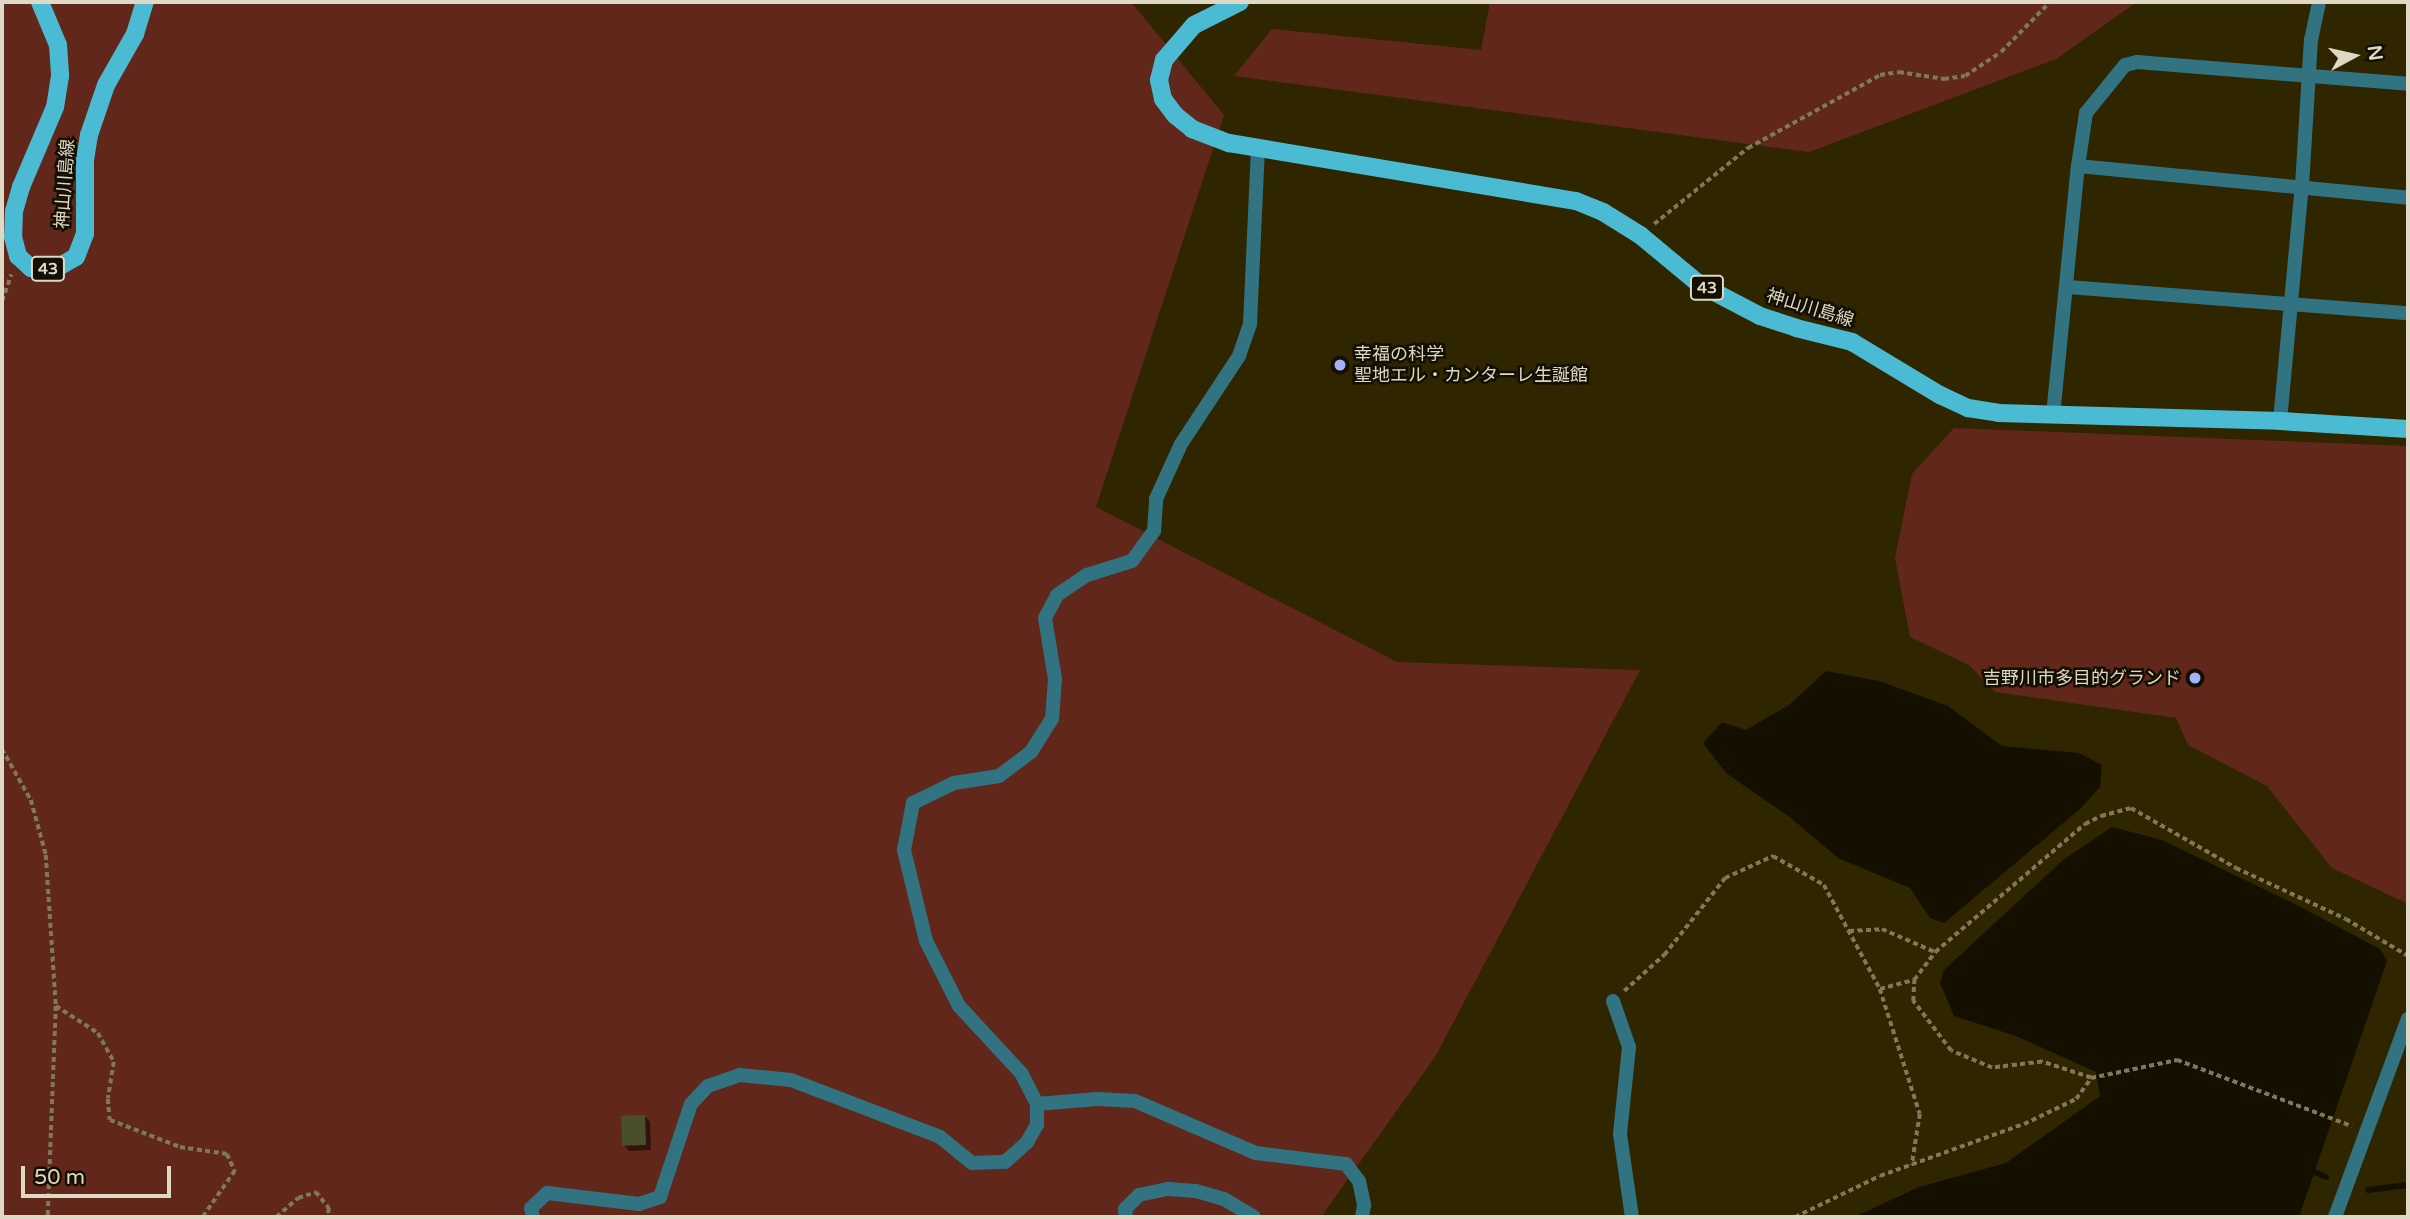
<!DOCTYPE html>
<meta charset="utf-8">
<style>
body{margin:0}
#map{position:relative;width:2410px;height:1219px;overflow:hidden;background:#2f2600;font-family:"Varela Round","Noto Sans JP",sans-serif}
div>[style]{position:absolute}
.green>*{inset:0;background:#61271a}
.water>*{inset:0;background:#150f00}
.shadow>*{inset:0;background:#0007}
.stream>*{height:6px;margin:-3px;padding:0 3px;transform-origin:3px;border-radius:3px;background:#150f00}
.building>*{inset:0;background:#4a4e2a;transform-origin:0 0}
.path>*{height:3.5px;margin-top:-1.75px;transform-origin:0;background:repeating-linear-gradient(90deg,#80785a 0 5px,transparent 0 8.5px)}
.street>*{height:14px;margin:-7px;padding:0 7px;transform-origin:7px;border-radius:7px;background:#317381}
.primary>*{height:18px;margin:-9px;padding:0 9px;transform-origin:9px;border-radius:9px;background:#4bbbd3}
.dots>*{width:19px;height:19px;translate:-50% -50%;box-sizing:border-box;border:4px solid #130f03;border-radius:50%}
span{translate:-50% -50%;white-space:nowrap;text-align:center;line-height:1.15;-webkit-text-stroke:5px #130f03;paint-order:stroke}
.shield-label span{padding:2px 5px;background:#130f03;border:2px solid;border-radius:5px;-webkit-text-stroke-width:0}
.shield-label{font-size:16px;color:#ded8c4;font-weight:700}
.street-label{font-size:18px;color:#ded8c4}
.poi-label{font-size:18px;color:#ded8c4}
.left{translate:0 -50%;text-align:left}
.right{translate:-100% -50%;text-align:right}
.frame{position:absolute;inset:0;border:4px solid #ded8c4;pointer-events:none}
.north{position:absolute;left:2319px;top:21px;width:70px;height:70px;-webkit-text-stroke:5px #130f03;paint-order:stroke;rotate:82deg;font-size:19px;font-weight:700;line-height:28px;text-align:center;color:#ded8c4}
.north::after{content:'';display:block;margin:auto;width:24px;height:32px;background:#ded8c4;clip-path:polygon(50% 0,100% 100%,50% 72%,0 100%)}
.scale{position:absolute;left:21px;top:1166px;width:150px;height:32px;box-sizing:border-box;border:4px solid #ded8c4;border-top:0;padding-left:9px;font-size:21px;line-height:24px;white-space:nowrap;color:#ded8c4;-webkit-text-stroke:5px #130f03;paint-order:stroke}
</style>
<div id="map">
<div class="green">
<i style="clip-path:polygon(2px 2px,1131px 2px,1224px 115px,1096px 507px,1397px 662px,1640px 670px,1435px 1057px,1321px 1217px,2px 1217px)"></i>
<i style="clip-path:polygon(1490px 2px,2137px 2px,2056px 59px,1809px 152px,1234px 76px,1272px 29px,1481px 50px)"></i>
<i style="clip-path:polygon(1954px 428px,2408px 446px,2408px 897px,2406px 903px,2332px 868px,2267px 786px,2188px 745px,2176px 718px,1995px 692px,1969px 665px,1910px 637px,1895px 558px,1912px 474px)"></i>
</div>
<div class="water">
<i style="clip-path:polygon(1826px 671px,1879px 681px,1948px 706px,2002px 746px,2079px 753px,2102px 765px,2100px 787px,2080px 809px,1944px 923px,1930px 918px,1910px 888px,1838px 858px,1791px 818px,1726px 773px,1703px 743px,1722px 722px,1746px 730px,1789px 705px)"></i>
<i style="clip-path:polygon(2112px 827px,2162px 840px,2295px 904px,2380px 949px,2387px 961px,2299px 1217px,1854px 1217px,1919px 1187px,2006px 1163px,2100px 1096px,2096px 1072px,2016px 1036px,1954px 1016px,1940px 983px,1944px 970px,2063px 860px)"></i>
</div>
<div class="shadow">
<i style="clip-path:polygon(645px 1116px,650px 1122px,651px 1150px,629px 1151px,624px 1145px)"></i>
</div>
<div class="stream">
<i style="left:2315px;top:1172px;width:12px;rotate:24deg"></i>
<i style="left:2368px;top:1190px;width:40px;rotate:-7.1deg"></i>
</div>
<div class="building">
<i style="left:645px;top:1115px;width:30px;height:24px;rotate:88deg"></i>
</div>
<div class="path">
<i style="left:1654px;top:224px;width:121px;rotate:-39deg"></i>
<i style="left:1748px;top:148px;width:151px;rotate:-28.9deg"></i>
<i style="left:1880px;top:75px;width:19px;rotate:-9deg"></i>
<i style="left:1899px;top:72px;width:46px;rotate:8.8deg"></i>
<i style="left:1944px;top:79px;width:21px;rotate:-8deg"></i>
<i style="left:1965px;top:76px;width:43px;rotate:-33.7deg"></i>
<i style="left:2001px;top:52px;width:70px;rotate:-45.6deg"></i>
<i style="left:2px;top:301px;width:28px;rotate:-71deg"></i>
<i style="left:2px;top:749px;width:59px;rotate:60.4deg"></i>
<i style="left:31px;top:800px;width:57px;rotate:74.7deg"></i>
<i style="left:46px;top:855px;width:151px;rotate:86.2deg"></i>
<i style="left:56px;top:1006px;width:211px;rotate:92.2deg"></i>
<i style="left:1849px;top:931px;width:33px;rotate:-3deg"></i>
<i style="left:1882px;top:929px;width:58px;rotate:23.5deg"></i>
<i style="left:1880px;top:989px;width:35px;rotate:-15deg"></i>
<i style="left:1624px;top:991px;width:54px;rotate:-42deg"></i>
<i style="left:1664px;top:955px;width:98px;rotate:-51.6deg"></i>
<i style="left:1725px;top:878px;width:53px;rotate:-24.6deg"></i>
<i style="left:1773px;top:856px;width:59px;rotate:29.6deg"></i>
<i style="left:1824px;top:885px;width:118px;rotate:61.7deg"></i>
<i style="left:1880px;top:989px;width:131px;rotate:72.3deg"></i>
<i style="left:1920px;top:1114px;width:52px;rotate:98.9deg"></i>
<i style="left:56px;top:1006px;width:50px;rotate:32.7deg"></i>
<i style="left:98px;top:1033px;width:33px;rotate:61deg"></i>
<i style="left:114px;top:1062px;width:37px;rotate:99deg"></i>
<i style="left:108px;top:1099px;width:21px;rotate:85deg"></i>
<i style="left:110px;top:1120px;width:75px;rotate:21.1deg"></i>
<i style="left:180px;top:1147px;width:48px;rotate:8.5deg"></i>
<i style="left:227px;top:1154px;width:19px;rotate:65deg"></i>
<i style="left:235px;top:1171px;width:56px;rotate:124.8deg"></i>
<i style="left:2091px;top:1078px;width:88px;rotate:-11.8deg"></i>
<i style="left:2177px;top:1060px;width:187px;rotate:20.7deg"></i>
<i style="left:276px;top:1217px;width:29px;rotate:-41deg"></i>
<i style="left:298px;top:1198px;width:19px;rotate:-18deg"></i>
<i style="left:316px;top:1192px;width:21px;rotate:51deg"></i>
<i style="left:329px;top:1208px;width:9px;rotate:96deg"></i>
<i style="left:1795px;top:1217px;width:94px;rotate:-25.8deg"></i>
<i style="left:1880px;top:1176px;width:153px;rotate:-19.9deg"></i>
<i style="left:2024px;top:1124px;width:58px;rotate:-25.7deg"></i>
<i style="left:2076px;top:1099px;width:26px;rotate:-54deg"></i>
<i style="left:2091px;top:1078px;width:52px;rotate:-161.9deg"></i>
<i style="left:2042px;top:1062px;width:50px;rotate:173.2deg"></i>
<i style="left:1992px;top:1068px;width:44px;rotate:-157.5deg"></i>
<i style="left:1951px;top:1051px;width:63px;rotate:-127.2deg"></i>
<i style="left:1913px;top:1001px;width:21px;rotate:-87deg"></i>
<i style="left:1914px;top:980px;width:35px;rotate:-53deg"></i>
<i style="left:1935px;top:952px;width:197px;rotate:-40.5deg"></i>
<i style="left:2085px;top:824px;width:18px;rotate:-27deg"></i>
<i style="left:2101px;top:816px;width:31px;rotate:-15deg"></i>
<i style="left:2131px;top:808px;width:121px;rotate:29.7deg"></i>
<i style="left:2236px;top:868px;width:121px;rotate:24.9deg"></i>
<i style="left:2346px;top:919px;width:72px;rotate:30.8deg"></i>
</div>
<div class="street">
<i style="left:2078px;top:166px;width:54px;rotate:-81.4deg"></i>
<i style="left:2086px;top:113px;width:62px;rotate:-50.9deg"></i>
<i style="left:2125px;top:65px;width:12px;rotate:-14deg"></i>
<i style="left:2137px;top:62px;width:272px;rotate:4.6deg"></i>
<i style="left:2068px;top:287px;width:341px;rotate:4.4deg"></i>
<i style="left:2053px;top:415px;width:250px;rotate:-84.3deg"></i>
<i style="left:2078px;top:166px;width:332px;rotate:5.5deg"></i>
<i style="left:2280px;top:421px;width:236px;rotate:-84.7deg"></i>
<i style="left:2302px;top:186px;width:146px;rotate:-86.5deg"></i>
<i style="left:2311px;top:40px;width:39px;rotate:-78deg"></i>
<i style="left:1613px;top:1001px;width:49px;rotate:70.8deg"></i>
<i style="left:1629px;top:1047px;width:87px;rotate:95.9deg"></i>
<i style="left:1620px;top:1134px;width:84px;rotate:81.8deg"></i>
<i style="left:1037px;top:1104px;width:60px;rotate:-4.8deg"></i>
<i style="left:1097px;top:1099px;width:38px;rotate:3deg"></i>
<i style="left:1135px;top:1101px;width:132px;rotate:23.3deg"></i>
<i style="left:1256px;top:1153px;width:91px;rotate:7deg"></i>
<i style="left:1346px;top:1164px;width:21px;rotate:53deg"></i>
<i style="left:1359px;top:1181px;width:25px;rotate:78deg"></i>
<i style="left:1364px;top:1205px;width:12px;rotate:99deg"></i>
<i style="left:533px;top:1217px;width:9px;rotate:-103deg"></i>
<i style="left:531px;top:1208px;width:22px;rotate:-43deg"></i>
<i style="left:547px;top:1193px;width:93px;rotate:6.8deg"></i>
<i style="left:639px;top:1204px;width:22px;rotate:-18deg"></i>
<i style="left:660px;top:1197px;width:98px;rotate:-71.6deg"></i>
<i style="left:691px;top:1104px;width:25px;rotate:-47deg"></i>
<i style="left:708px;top:1086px;width:34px;rotate:-19deg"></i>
<i style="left:740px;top:1075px;width:51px;rotate:5.6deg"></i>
<i style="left:791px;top:1080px;width:160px;rotate:20.9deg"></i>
<i style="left:940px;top:1137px;width:41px;rotate:39.1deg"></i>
<i style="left:972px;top:1163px;width:33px;rotate:-2deg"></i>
<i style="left:1005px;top:1162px;width:30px;rotate:-42deg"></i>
<i style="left:1027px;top:1142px;width:20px;rotate:-60deg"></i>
<i style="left:1037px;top:1125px;width:21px;rotate:-90deg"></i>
<i style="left:1037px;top:1104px;width:34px;rotate:-117deg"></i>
<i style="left:1022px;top:1074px;width:93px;rotate:-132.8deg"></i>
<i style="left:959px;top:1006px;width:73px;rotate:-116.9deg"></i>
<i style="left:926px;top:941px;width:94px;rotate:-103.6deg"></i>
<i style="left:904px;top:850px;width:48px;rotate:-79.2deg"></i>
<i style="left:913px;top:803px;width:46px;rotate:-26deg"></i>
<i style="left:954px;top:783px;width:46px;rotate:-8.8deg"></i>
<i style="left:999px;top:776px;width:40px;rotate:-37deg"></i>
<i style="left:1031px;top:752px;width:39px;rotate:-58deg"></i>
<i style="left:1052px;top:719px;width:40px;rotate:-85.7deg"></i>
<i style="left:1055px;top:679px;width:62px;rotate:-99.3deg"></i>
<i style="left:1045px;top:618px;width:26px;rotate:-62deg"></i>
<i style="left:1057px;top:595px;width:36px;rotate:-34deg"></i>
<i style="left:1087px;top:575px;width:47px;rotate:-17.3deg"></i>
<i style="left:1132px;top:561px;width:37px;rotate:-54deg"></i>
<i style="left:1154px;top:531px;width:32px;rotate:-86deg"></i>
<i style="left:1156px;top:499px;width:60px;rotate:-65.6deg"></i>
<i style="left:1181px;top:444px;width:105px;rotate:-56.6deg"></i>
<i style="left:1239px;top:356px;width:34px;rotate:-71deg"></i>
<i style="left:1250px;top:324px;width:177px;rotate:-87.4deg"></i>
<i style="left:1126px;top:1217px;width:8px;rotate:-97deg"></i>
<i style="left:1125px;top:1209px;width:20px;rotate:-45deg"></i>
<i style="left:1139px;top:1195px;width:30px;rotate:-12deg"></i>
<i style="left:1168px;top:1189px;width:28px;rotate:4deg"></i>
<i style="left:1196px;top:1191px;width:29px;rotate:16deg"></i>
<i style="left:1224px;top:1199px;width:35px;rotate:31deg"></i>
<i style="left:2335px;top:1217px;width:211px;rotate:-69.8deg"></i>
</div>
<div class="primary">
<i style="left:40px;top:2px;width:47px;rotate:67.3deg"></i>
<i style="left:58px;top:45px;width:31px;rotate:86deg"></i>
<i style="left:60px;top:76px;width:31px;rotate:99deg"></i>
<i style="left:55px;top:107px;width:87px;rotate:113deg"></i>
<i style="left:21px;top:187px;width:25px;rotate:106deg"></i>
<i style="left:14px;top:211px;width:26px;rotate:92deg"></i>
<i style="left:13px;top:237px;width:20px;rotate:75deg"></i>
<i style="left:18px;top:256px;width:18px;rotate:43deg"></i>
<i style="left:31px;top:268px;width:24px;rotate:2deg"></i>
<i style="left:55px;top:269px;width:24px;rotate:-30deg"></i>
<i style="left:76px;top:257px;width:25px;rotate:-69deg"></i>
<i style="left:85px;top:234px;width:74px;rotate:-90deg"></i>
<i style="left:85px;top:160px;width:25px;rotate:-81deg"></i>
<i style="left:89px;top:135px;width:53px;rotate:-71.2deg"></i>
<i style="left:106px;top:85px;width:59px;rotate:-60.4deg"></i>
<i style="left:135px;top:34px;width:34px;rotate:-73deg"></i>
<i style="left:1240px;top:2px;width:51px;rotate:153.4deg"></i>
<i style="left:1194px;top:25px;width:46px;rotate:130.6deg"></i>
<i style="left:1164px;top:60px;width:21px;rotate:104deg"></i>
<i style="left:1159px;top:80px;width:19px;rotate:78deg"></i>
<i style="left:1163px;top:99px;width:20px;rotate:53deg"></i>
<i style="left:1175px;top:115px;width:22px;rotate:39deg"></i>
<i style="left:1192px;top:129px;width:40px;rotate:21deg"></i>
<i style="left:1229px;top:143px;width:352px;rotate:9.5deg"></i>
<i style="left:1576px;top:201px;width:29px;rotate:22deg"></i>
<i style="left:1603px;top:212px;width:44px;rotate:31.9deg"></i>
<i style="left:1640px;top:235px;width:77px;rotate:39.7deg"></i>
<i style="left:1699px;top:284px;width:69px;rotate:27.7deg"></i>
<i style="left:1760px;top:316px;width:38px;rotate:18deg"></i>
<i style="left:1796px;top:328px;width:58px;rotate:14deg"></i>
<i style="left:1852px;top:342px;width:103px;rotate:31.1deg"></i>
<i style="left:1940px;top:395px;width:31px;rotate:25deg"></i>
<i style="left:1968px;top:408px;width:30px;rotate:9deg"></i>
<i style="left:1998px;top:413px;width:282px;rotate:1.6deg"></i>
<i style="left:2280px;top:421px;width:128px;rotate:3.6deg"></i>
</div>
<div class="dots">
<i style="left:1340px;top:365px;background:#a2b2fd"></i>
<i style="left:2195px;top:678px;background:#a2b2fd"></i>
</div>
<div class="shield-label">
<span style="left:48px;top:269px">43</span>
<span style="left:1707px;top:288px">43</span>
</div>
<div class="street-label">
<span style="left:65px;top:184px;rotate:-86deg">神山川島線</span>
<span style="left:1810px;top:308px;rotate:17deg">神山川島線</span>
</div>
<div class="poi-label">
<span class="left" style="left:1354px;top:365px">幸福の科学<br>聖地エル・カンターレ生誕館</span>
<span class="right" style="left:2181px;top:678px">吉野川市多目的グランド</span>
</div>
<div class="frame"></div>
<div class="north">N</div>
<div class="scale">50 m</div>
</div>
